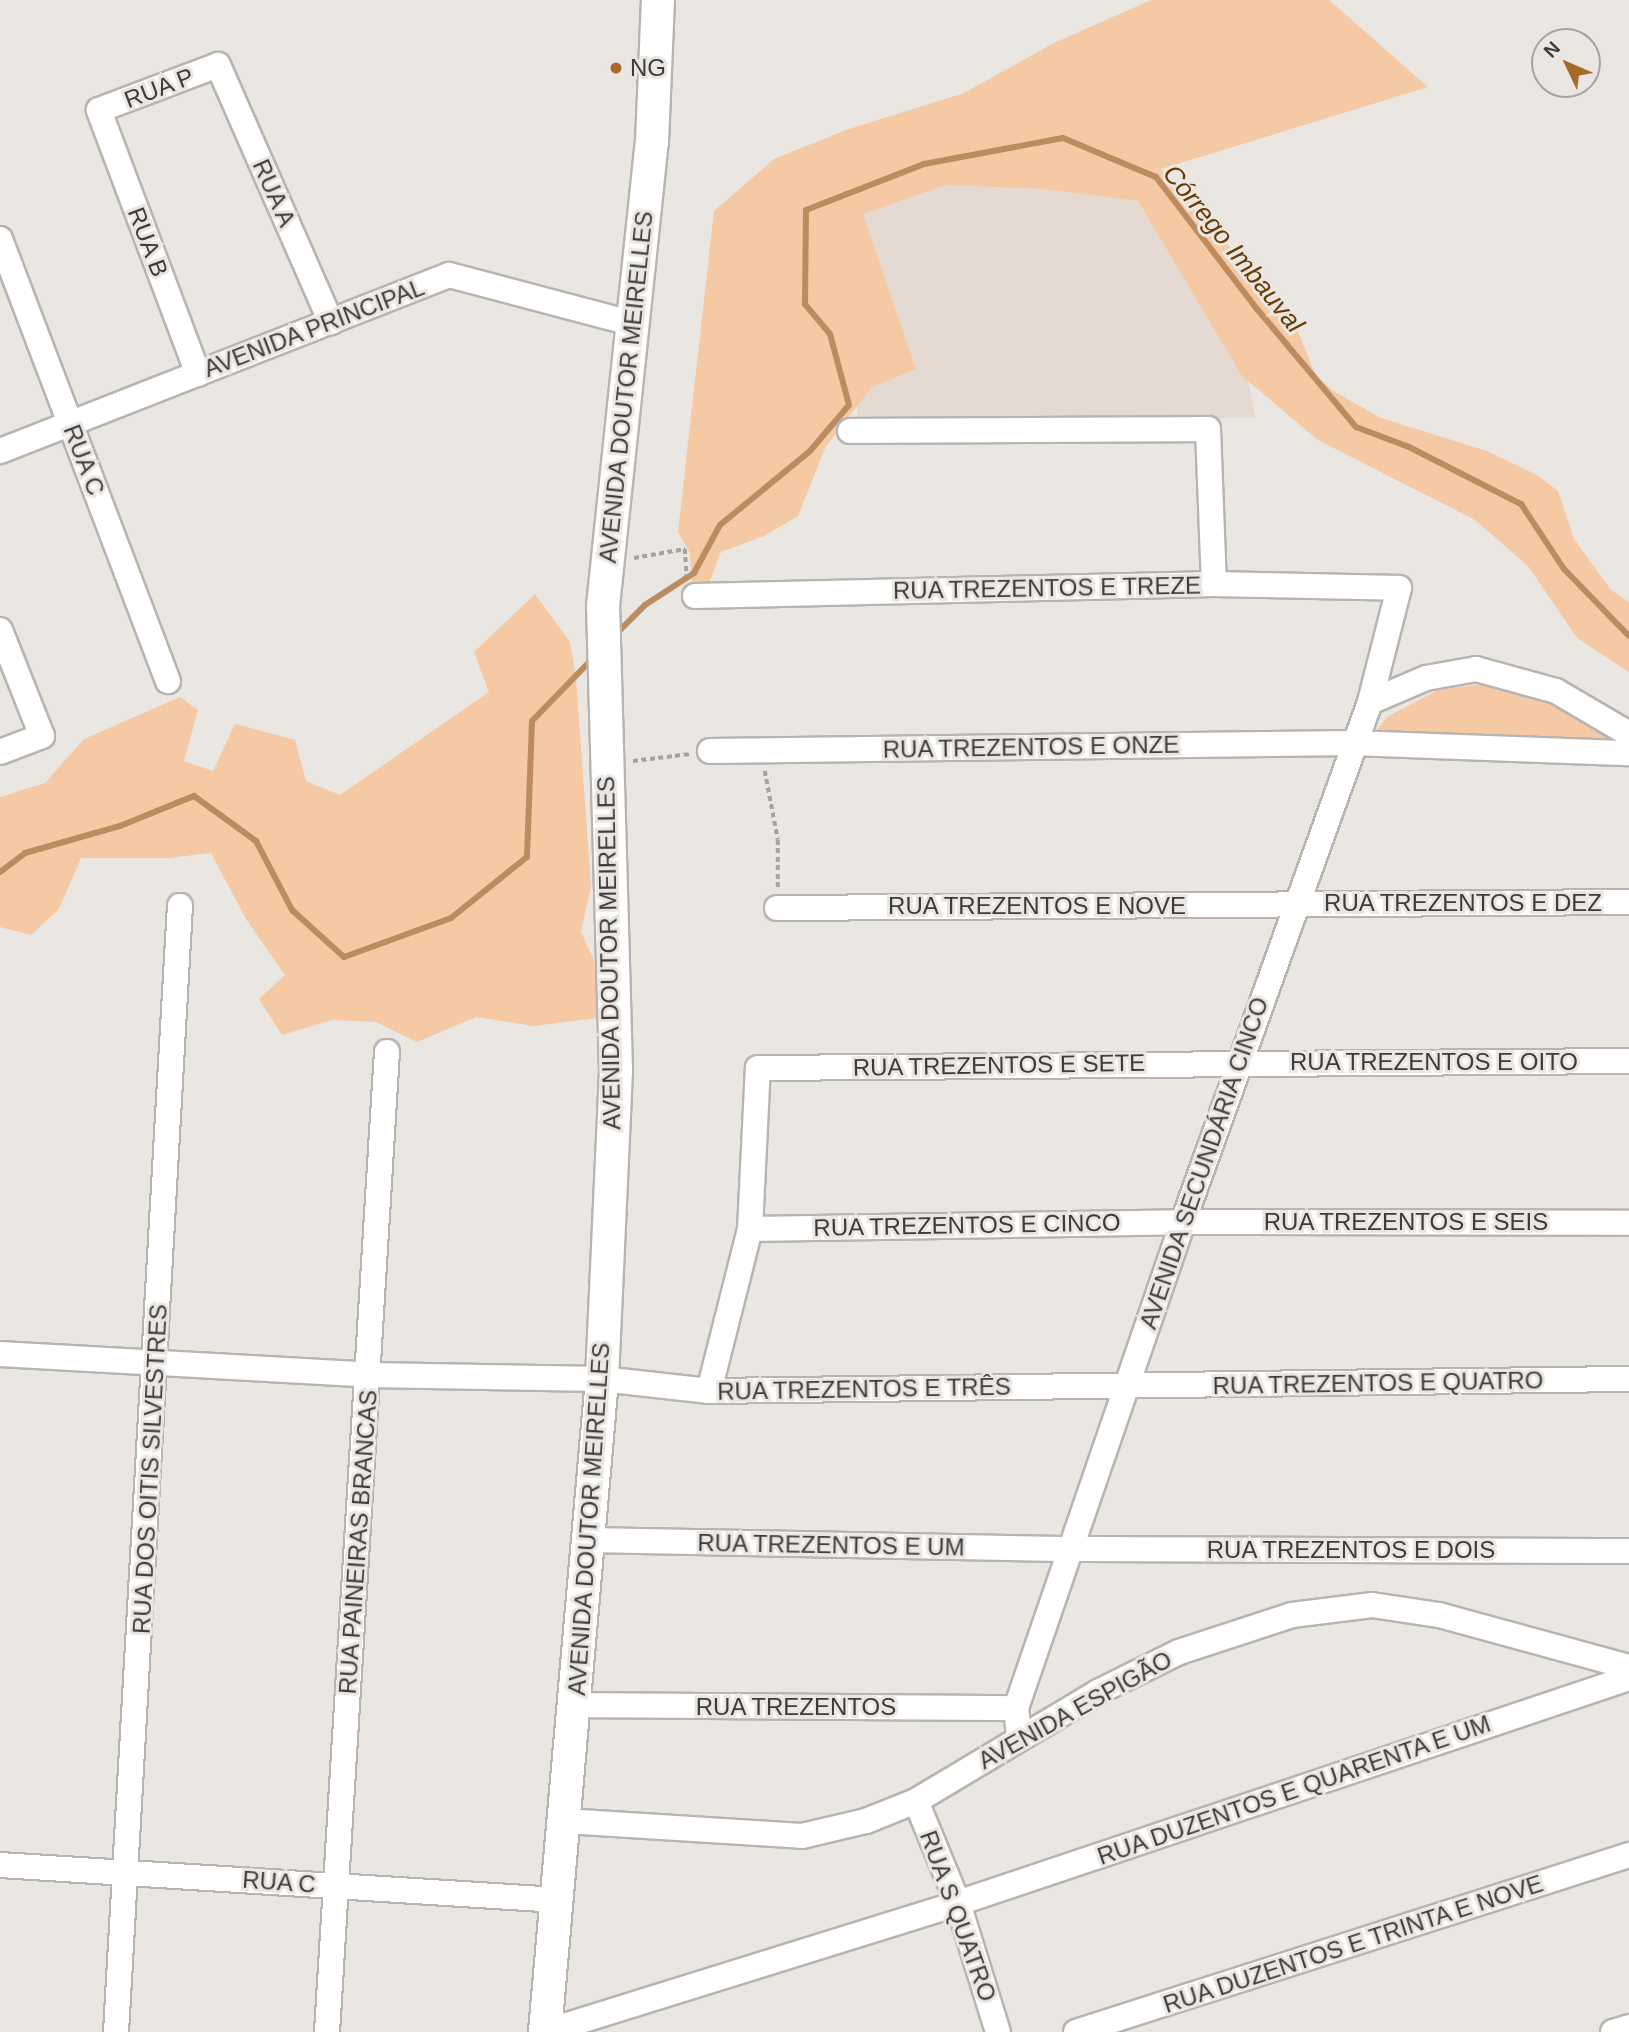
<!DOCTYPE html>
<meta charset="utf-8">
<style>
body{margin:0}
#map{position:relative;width:1629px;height:2032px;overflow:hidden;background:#eae6e2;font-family:Arial,sans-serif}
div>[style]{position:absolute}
.built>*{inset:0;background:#e5dad1}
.green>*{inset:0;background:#f4c9a4}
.stream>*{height:6px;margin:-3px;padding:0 3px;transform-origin:3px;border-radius:3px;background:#bc8b60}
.path>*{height:3.5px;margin-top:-1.75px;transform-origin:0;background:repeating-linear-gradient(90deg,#a5a29f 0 5px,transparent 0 8.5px)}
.roads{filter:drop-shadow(2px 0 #b8b4b0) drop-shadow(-2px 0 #b8b4b0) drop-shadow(0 2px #b8b4b0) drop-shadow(0 -2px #b8b4b0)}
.minor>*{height:24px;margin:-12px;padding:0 12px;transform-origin:12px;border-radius:12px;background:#fff}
.major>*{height:32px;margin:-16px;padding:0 16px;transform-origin:16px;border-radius:16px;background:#fff}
.dots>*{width:19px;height:19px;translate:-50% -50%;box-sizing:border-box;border:4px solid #eae6e2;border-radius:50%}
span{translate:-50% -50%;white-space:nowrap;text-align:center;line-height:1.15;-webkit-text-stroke:6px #eae6e2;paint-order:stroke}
.poi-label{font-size:24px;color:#3e3c3b}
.left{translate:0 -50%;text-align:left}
.street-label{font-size:24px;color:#3e3c3b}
.water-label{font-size:26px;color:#693a00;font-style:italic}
.north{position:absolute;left:1531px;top:28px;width:70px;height:70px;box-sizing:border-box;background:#eae6e2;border:2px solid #a5a29f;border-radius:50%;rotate:314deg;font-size:19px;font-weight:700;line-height:28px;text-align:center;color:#3e3c3b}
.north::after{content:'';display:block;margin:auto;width:24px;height:32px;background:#a76a2d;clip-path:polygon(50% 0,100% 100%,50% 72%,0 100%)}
</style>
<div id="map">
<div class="built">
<i style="clip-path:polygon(940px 170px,1149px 198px,1243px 358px,1256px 418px,859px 420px,828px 212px)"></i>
</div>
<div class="green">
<i style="clip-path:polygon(1151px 0,1329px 0,1428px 87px,1161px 169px,1293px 319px,1316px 376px,1335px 392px,1381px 418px,1487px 451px,1537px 475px,1558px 491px,1574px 539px,1611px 590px,1629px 602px,1629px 672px,1577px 638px,1528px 566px,1475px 520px,1318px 440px,1242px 376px,1138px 201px,1044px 189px,945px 185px,863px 214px,916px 369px,872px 387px,826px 446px,798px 516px,764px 536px,721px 552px,707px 589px,692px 587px,690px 553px,678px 532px,714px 211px,774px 159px,846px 130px,964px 93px,1054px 43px)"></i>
<i style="clip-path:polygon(535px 594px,570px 642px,576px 678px,591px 886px,581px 932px,599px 971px,598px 1018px,533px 1026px,476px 1017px,417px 1042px,376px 1022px,332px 1020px,282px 1035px,259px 999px,285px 975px,246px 919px,211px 853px,169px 858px,81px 858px,59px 909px,31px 935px,0 927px,0 797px,45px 783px,84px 739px,180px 697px,198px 710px,184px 761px,213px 771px,235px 724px,295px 740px,306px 781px,340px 795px,489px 692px,474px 652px)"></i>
<i style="clip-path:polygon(1489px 683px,1541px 696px,1629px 747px,1371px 738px,1387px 717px,1438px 690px)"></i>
</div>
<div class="stream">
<i style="left:615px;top:635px;width:42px;rotate:-45deg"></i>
<i style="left:645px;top:605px;width:59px;rotate:-33.1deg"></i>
<i style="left:694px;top:573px;width:55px;rotate:-61.6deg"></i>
<i style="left:720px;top:525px;width:117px;rotate:-39.4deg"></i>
<i style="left:810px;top:451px;width:60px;rotate:-49.7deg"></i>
<i style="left:849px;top:405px;width:73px;rotate:-105deg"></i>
<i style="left:830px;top:334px;width:39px;rotate:-130deg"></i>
<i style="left:805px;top:304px;width:94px;rotate:-89.4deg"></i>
<i style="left:806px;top:210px;width:127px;rotate:-21.3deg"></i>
<i style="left:924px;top:164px;width:141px;rotate:-10.6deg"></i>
<i style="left:1063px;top:138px;width:101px;rotate:22.8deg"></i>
<i style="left:1156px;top:177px;width:166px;rotate:52.6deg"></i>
<i style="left:1257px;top:309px;width:154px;rotate:50deg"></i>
<i style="left:1356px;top:427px;width:57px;rotate:20.7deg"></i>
<i style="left:1409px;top:447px;width:126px;rotate:27deg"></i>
<i style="left:1521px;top:504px;width:78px;rotate:56.5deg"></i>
<i style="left:1564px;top:569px;width:93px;rotate:45.9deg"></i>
<i style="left:0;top:872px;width:31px;rotate:-37deg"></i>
<i style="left:25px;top:853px;width:99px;rotate:-15.9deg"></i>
<i style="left:120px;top:826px;width:80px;rotate:-22.1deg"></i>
<i style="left:194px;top:796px;width:77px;rotate:36deg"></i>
<i style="left:256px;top:841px;width:78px;rotate:62.4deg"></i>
<i style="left:292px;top:910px;width:70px;rotate:42.1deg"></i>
<i style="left:344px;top:957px;width:114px;rotate:-20deg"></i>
<i style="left:451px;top:918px;width:97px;rotate:-38.8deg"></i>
<i style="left:527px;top:857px;width:136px;rotate:-87.9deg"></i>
<i style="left:532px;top:721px;width:88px;rotate:-45.9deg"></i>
</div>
<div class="path">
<i style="left:634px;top:558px;width:52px;rotate:-10deg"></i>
<i style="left:685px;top:549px;width:27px;rotate:86deg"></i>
<i style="left:633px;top:761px;width:58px;rotate:-6.9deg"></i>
<i style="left:765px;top:771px;width:70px;rotate:79.3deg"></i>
<i style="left:778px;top:840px;width:48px;rotate:90deg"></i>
</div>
<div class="roads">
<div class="minor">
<i style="left:0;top:239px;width:473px;rotate:69.2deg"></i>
<i style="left:198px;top:374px;width:282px;rotate:-110.6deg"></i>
<i style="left:99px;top:110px;width:127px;rotate:-20.7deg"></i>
<i style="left:218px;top:65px;width:281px;rotate:66.3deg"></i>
<i style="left:850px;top:431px;width:358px;rotate:-0.3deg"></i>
<i style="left:1208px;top:429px;width:155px;rotate:87.8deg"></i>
<i style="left:0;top:451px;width:482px;rotate:-21.4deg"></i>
<i style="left:449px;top:275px;width:191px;rotate:14.8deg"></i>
<i style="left:695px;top:596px;width:519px;rotate:-1.32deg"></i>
<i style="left:1214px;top:584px;width:185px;rotate:1.2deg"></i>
<i style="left:1399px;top:588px;width:118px;rotate:104.3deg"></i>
<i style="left:1370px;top:702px;width:553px;rotate:109.78deg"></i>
<i style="left:1183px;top:1222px;width:514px;rotate:108.96deg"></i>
<i style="left:1016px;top:1708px;width:31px;rotate:84deg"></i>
<i style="left:0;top:630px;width:114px;rotate:68.4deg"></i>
<i style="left:42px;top:736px;width:45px;rotate:159.1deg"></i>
<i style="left:1370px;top:702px;width:61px;rotate:-23.2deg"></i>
<i style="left:1426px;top:678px;width:51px;rotate:-10.2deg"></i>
<i style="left:1476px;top:669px;width:83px;rotate:15.4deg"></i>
<i style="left:1556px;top:691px;width:85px;rotate:30.5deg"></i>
<i style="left:710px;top:751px;width:642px;rotate:-0.71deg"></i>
<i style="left:1352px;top:743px;width:277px;rotate:2.1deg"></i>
<i style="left:777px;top:908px;width:852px;rotate:-0.4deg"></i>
<i style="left:750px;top:1229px;width:433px;rotate:-0.9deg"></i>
<i style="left:1183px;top:1222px;width:446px;rotate:0.1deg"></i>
<i style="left:0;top:1354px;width:371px;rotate:3.2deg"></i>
<i style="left:370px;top:1375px;width:232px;rotate:1deg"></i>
<i style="left:602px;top:1379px;width:108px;rotate:6.4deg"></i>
<i style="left:709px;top:1391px;width:920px;rotate:-0.75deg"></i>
<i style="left:709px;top:1391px;width:167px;rotate:-75.8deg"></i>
<i style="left:750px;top:1229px;width:161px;rotate:-87.2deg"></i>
<i style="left:758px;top:1068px;width:871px;rotate:-0.46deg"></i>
<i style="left:588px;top:1540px;width:486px;rotate:1.1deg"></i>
<i style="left:1074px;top:1549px;width:555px;rotate:0.21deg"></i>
<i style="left:575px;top:1705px;width:441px;rotate:0.4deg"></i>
<i style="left:916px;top:1801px;width:110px;rotate:67.6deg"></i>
<i style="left:958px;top:1903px;width:135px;rotate:72.8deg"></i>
<i style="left:565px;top:1821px;width:237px;rotate:3.6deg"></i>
<i style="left:802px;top:1836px;width:66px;rotate:-13.2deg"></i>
<i style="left:866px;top:1821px;width:54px;rotate:-21.8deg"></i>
<i style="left:916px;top:1801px;width:212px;rotate:-30.9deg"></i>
<i style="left:1098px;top:1692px;width:90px;rotate:-26.3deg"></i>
<i style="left:1179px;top:1652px;width:119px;rotate:-18.1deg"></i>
<i style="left:1292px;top:1615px;width:81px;rotate:-7.1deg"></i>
<i style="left:1372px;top:1605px;width:68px;rotate:8.5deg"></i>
<i style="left:1439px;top:1615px;width:197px;rotate:15.3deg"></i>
<i style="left:0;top:1865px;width:559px;rotate:3.59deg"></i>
<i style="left:116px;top:2032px;width:1128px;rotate:-86.75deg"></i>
<i style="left:327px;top:2032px;width:982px;rotate:-86.5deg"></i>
<i style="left:545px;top:2032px;width:433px;rotate:-17.3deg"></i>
<i style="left:958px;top:1903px;width:708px;rotate:-18.54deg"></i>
<i style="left:1076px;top:2032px;width:581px;rotate:-17.75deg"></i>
<i style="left:1613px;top:2032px;width:17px;rotate:-17deg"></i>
</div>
<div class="major">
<i style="left:545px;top:2032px;width:655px;rotate:-85.01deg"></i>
<i style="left:602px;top:1379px;width:309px;rotate:-87.4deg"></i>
<i style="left:616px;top:1070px;width:464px;rotate:-91.6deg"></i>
<i style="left:603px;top:606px;width:467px;rotate:-84deg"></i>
<i style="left:652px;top:142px;width:142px;rotate:-87.6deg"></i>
</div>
</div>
<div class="dots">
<i style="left:616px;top:68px;background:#a76a2d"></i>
</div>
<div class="poi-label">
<span class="left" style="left:630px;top:68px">NG</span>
</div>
<div class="street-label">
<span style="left:159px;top:88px;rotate:-21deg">RUA P</span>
<span style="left:274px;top:193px;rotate:66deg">RUA A</span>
<span style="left:148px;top:242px;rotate:69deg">RUA B</span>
<span style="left:314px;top:328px;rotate:-21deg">AVENIDA PRINCIPAL</span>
<span style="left:626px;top:387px;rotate:-84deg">AVENIDA DOUTOR MEIRELLES</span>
<span style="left:84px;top:460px;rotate:69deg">RUA C</span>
<span style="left:1047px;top:588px;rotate:-1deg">RUA TREZENTOS E TREZE</span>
<span style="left:1031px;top:747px;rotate:-1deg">RUA TREZENTOS E ONZE</span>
<span style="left:1463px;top:903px">RUA TREZENTOS E DEZ</span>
<span style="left:1037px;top:906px">RUA TREZENTOS E NOVE</span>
<span style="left:609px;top:953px;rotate:-91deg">AVENIDA DOUTOR MEIRELLES</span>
<span style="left:1434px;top:1062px">RUA TREZENTOS E OITO</span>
<span style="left:999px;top:1065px;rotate:-1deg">RUA TREZENTOS E SETE</span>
<span style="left:1204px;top:1163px;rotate:-71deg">AVENIDA SECUNDÁRIA CINCO</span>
<span style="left:1406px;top:1222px">RUA TREZENTOS E SEIS</span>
<span style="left:967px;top:1225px;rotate:-1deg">RUA TREZENTOS E CINCO</span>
<span style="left:1378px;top:1383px;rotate:-1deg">RUA TREZENTOS E QUATRO</span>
<span style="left:864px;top:1389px;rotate:-1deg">RUA TREZENTOS E TRÊS</span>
<span style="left:150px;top:1469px;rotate:-87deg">RUA DOS OITIS SILVESTRES</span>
<span style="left:589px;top:1519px;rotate:-86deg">AVENIDA DOUTOR MEIRELLES</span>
<span style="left:358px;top:1542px;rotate:-86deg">RUA PAINEIRAS BRANCAS</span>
<span style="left:831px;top:1545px;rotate:1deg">RUA TREZENTOS E UM</span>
<span style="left:1351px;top:1550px">RUA TREZENTOS E DOIS</span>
<span style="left:796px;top:1707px">RUA TREZENTOS</span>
<span style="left:1075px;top:1710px;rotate:-29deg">AVENIDA ESPIGÃO</span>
<span style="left:1294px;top:1790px;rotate:-19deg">RUA DUZENTOS E QUARENTA E UM</span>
<span style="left:279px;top:1882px;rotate:4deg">RUA C</span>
<span style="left:958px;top:1916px;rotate:70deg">RUA S QUATRO</span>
<span style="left:1353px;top:1944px;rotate:-18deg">RUA DUZENTOS E TRINTA E NOVE</span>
</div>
<div class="water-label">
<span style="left:1233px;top:249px;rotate:51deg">Córrego Imbauval</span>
</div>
<div class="north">N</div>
</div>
